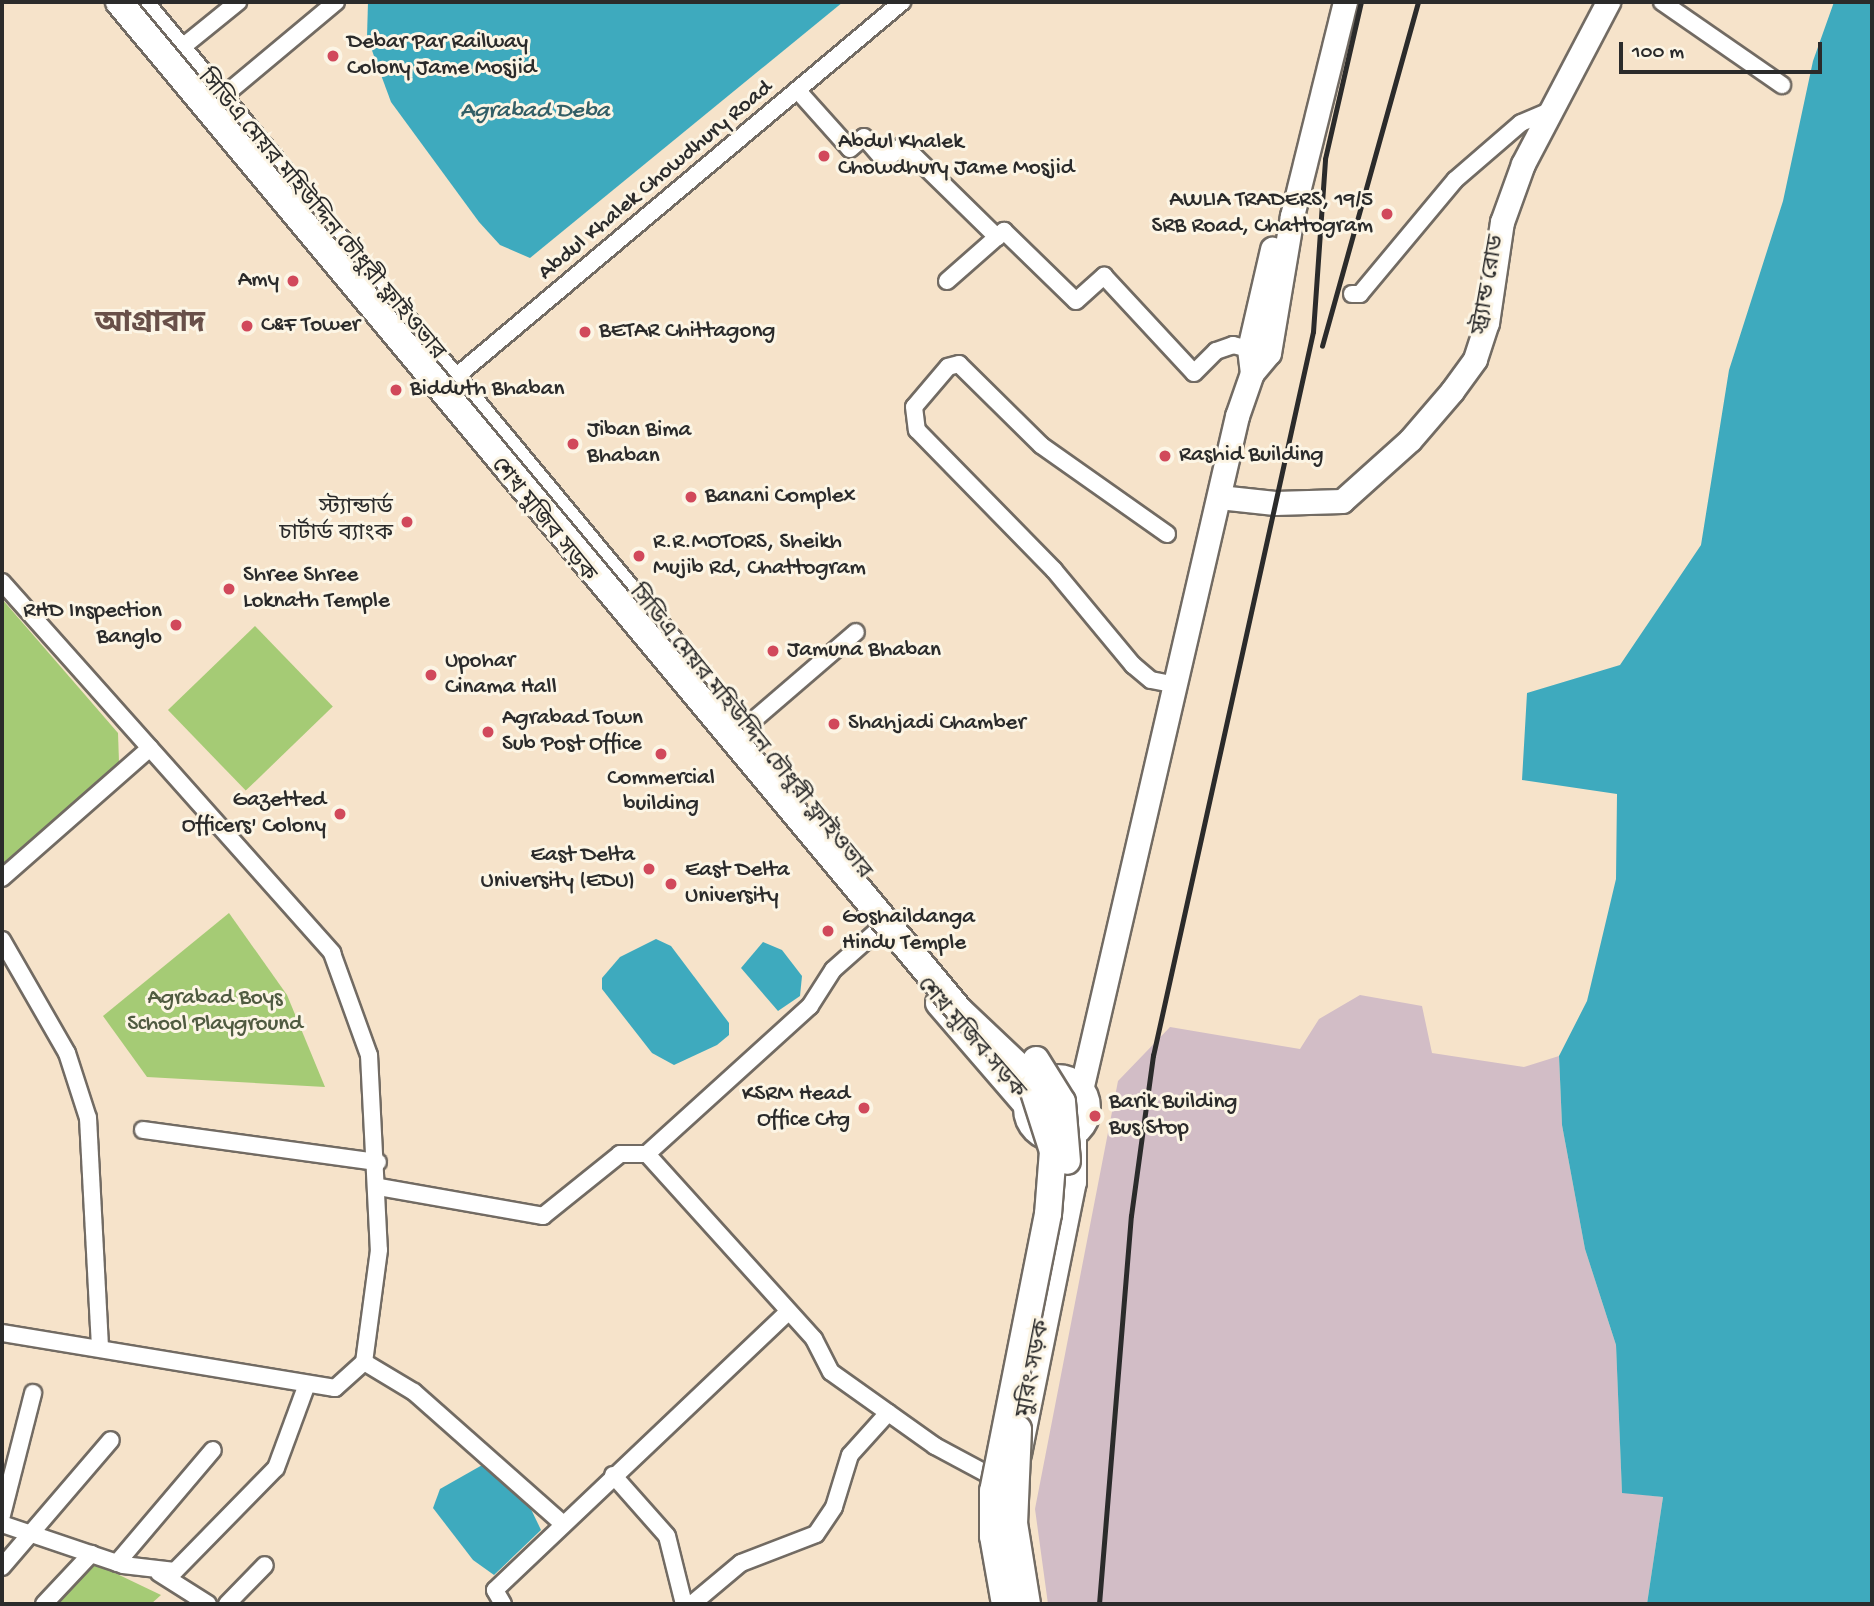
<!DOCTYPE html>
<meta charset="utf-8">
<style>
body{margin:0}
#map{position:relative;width:1874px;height:1606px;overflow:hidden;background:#f6e3ca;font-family:"Gochi Hand","Noto Sans Bengali",sans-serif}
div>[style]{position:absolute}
.industrial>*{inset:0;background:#d2bdc6}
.green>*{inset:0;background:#a5cb75;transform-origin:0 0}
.water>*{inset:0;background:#3eaabe}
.roads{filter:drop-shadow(2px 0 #726b63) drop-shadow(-2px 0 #726b63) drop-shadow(0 2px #726b63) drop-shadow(0 -2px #726b63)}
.minor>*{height:16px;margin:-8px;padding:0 8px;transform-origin:8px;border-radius:8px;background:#fff}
.secondary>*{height:23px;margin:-11.5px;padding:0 11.5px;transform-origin:11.5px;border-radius:11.5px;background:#fff}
.trunk>*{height:26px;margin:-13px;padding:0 13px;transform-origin:13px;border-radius:13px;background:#fff}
.trunk>.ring{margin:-13px;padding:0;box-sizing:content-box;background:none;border:26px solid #fff;border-radius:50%}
.rail>*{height:4.5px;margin:-2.25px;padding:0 2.25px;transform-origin:2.25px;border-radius:2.25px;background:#2b2b2b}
.bridges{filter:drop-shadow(2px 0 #726b63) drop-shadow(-2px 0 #726b63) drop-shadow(0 2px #726b63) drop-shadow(0 -2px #726b63)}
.trunk-bridge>*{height:26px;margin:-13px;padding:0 13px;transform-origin:13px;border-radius:13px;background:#fff}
.dots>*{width:19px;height:19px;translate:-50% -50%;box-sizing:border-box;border:4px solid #fcf5e5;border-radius:50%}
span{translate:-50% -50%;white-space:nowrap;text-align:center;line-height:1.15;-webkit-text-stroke:6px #fcf5e5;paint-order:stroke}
.poi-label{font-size:23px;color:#2b2b2b}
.left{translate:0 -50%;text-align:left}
.right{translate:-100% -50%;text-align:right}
.street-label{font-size:23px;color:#2b2b2b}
.park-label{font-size:23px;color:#505b41}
.water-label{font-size:24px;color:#335e66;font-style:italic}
.district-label{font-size:30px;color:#695049;font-weight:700}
.frame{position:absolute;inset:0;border:4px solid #2b2b2b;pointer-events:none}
.scale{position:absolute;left:1619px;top:42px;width:203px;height:32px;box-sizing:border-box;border:4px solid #2b2b2b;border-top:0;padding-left:9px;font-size:21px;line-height:24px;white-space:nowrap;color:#2b2b2b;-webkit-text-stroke:5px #fcf5e5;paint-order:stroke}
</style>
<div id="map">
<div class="industrial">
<i style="clip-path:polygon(1360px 995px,1422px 1006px,1432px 1053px,1524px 1067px,1559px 1056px,1562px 1125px,1585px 1249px,1616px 1345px,1622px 1492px,1663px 1497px,1647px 1604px,1048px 1604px,1035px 1509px,1118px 1081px,1170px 1027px,1300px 1049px,1319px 1019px)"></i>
</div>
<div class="green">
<i style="clip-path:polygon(2px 599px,118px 733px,119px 762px,2px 866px)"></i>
<i style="left:255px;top:626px;width:112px;height:121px;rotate:46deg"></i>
<i style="clip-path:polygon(229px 913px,287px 995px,325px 1087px,147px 1077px,103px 1016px)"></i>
<i style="clip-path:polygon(92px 1562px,161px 1595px,151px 1604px,52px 1604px)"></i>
</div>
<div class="water">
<i style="clip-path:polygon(368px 2px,843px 2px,530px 258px,500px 245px,479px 222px,391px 102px,367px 37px)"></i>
<i style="clip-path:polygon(1834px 2px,1872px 2px,1872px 1604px,1647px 1604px,1663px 1497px,1622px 1493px,1616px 1345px,1585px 1249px,1562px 1125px,1559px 1056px,1587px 1001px,1616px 879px,1617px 794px,1522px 780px,1527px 693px,1620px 665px,1701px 545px,1729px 370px,1783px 201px,1813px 61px)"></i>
<i style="clip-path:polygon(656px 939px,671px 946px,729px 1023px,729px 1035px,717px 1045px,674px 1065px,652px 1053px,602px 989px,602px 978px,620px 957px)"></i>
<i style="clip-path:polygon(763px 942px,782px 950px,802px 976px,800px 996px,778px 1011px,741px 968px)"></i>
<i style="clip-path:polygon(484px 1464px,529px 1505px,541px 1530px,494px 1575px,473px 1560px,433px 1508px,440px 1489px)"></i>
</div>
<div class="roads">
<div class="minor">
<i style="left:1662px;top:2px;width:146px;rotate:34.7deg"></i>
<i style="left:180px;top:49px;width:75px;rotate:-39deg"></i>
<i style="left:799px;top:92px;width:76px;rotate:48.2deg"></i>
<i style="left:850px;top:149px;width:18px;rotate:-41deg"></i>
<i style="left:864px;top:137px;width:32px;rotate:49deg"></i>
<i style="left:885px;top:161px;width:24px;rotate:-42deg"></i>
<i style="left:903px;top:145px;width:132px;rotate:44.4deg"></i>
<i style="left:221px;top:98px;width:150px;rotate:-39.9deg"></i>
<i style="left:947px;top:281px;width:76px;rotate:-41.3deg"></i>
<i style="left:1004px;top:231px;width:100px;rotate:44.2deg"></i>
<i style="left:1076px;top:301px;width:38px;rotate:-42deg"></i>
<i style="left:1104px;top:276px;width:132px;rotate:47.1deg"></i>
<i style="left:1194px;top:373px;width:31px;rotate:-45deg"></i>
<i style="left:1216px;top:351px;width:18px;rotate:-19deg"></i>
<i style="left:1233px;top:345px;width:25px;rotate:14deg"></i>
<i style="left:1352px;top:294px;width:8px"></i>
<i style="left:1360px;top:294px;width:148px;rotate:-50.2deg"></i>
<i style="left:1455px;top:180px;width:87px;rotate:-40.8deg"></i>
<i style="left:1521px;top:123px;width:30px;rotate:-23deg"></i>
<i style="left:446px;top:385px;width:596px;rotate:-40.03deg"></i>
<i style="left:1167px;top:534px;width:154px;rotate:-144.8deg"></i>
<i style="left:1041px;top:445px;width:115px;rotate:-135.4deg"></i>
<i style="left:959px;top:364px;width:11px;rotate:165deg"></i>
<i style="left:948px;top:367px;width:52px;rotate:130.4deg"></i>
<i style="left:914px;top:407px;width:23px;rotate:83deg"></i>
<i style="left:917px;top:430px;width:196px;rotate:45.6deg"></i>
<i style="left:1054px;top:570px;width:124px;rotate:50.3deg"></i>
<i style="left:1133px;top:665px;width:23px;rotate:40deg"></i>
<i style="left:1151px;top:680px;width:25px;rotate:11deg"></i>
<i style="left:2px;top:582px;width:497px;rotate:48.3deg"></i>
<i style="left:332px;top:953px;width:109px;rotate:70.1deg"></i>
<i style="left:369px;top:1055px;width:195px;rotate:87.1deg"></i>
<i style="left:379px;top:1250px;width:113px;rotate:97.6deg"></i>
<i style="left:364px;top:1362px;width:39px;rotate:138deg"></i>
<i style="left:335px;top:1388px;width:338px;rotate:-170.6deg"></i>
<i style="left:742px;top:730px;width:150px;rotate:-40.7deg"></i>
<i style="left:2px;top:878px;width:197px;rotate:-41.3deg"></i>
<i style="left:878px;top:930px;width:60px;rotate:138.4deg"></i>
<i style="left:833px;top:970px;width:43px;rotate:122.6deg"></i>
<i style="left:810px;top:1006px;width:220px;rotate:137.8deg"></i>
<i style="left:647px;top:1154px;width:249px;rotate:47.9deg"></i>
<i style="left:814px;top:1339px;width:37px;rotate:63deg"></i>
<i style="left:831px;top:1372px;width:128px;rotate:35.4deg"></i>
<i style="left:935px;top:1446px;width:76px;rotate:28.2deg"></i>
<i style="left:2px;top:940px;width:130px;rotate:60.1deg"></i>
<i style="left:67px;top:1053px;width:68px;rotate:72.1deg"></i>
<i style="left:88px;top:1118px;width:228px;rotate:87deg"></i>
<i style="left:143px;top:1130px;width:237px;rotate:7.8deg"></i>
<i style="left:379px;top:1187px;width:167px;rotate:10deg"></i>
<i style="left:543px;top:1216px;width:99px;rotate:-38.8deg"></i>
<i style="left:620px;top:1154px;width:27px"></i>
<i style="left:364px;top:1362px;width:58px;rotate:31deg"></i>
<i style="left:414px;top:1392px;width:199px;rotate:41.5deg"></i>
<i style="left:613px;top:1475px;width:81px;rotate:48.5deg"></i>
<i style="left:667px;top:1536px;width:70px;rotate:76deg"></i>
<i style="left:2px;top:1515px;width:126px;rotate:-75.7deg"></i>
<i style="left:2px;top:1524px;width:128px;rotate:18.7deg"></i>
<i style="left:123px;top:1565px;width:52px;rotate:6.6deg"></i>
<i style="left:175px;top:1571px;width:144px;rotate:-45.6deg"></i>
<i style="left:276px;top:1468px;width:86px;rotate:-69.7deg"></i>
<i style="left:117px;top:1563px;width:148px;rotate:-49.7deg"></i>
<i style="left:2px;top:1567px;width:167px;rotate:-49.4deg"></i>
<i style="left:159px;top:1573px;width:58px;rotate:32.3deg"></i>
<i style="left:44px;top:1604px;width:69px;rotate:-46.8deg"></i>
<i style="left:227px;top:1604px;width:54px;rotate:-45.7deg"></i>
<i style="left:503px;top:1604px;width:16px;rotate:-120deg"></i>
<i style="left:495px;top:1590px;width:404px;rotate:-43.5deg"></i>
<i style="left:692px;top:1604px;width:64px;rotate:-39.9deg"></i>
<i style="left:741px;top:1563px;width:80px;rotate:-21.1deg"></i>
<i style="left:816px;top:1534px;width:32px;rotate:-56deg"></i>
<i style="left:834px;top:1507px;width:54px;rotate:-72.9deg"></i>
<i style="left:850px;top:1455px;width:57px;rotate:-47.9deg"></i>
</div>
<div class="secondary">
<i style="left:1252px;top:373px;width:24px;rotate:-97deg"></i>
<i style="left:1249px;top:349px;width:103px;rotate:-77deg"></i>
<i style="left:1219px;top:497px;width:56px;rotate:6.1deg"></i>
<i style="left:1275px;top:503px;width:67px;rotate:-1.7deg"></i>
<i style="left:1342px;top:501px;width:91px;rotate:-41.9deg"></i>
<i style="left:1410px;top:440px;width:65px;rotate:-49.4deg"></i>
<i style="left:1452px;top:391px;width:39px;rotate:-54deg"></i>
<i style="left:1475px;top:359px;width:38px;rotate:-72deg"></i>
<i style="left:1487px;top:323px;width:102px;rotate:-81.6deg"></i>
<i style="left:1502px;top:222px;width:62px;rotate:-70.1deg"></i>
<i style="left:1523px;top:164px;width:183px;rotate:-62.3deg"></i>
<i style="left:1081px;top:1090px;width:692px;rotate:-76.97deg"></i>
<i style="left:1237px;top:416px;width:46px;rotate:-70.8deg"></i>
<i style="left:1252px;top:373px;width:26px;rotate:-50deg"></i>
<i style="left:1269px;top:353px;width:139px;rotate:-80.5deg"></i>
<i style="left:1292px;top:216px;width:220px;rotate:-76.1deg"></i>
</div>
<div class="trunk">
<i style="left:139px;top:2px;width:929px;rotate:50.33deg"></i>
<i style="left:939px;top:1003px;width:135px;rotate:49.2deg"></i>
<i class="ring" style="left:1027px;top:1078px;width:34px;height:34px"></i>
<i style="left:1018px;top:1454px;width:278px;rotate:-78.6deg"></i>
<i style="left:1073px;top:1182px;width:44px;rotate:-90deg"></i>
</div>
</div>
<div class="rail">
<i style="left:1322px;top:346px;width:357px;rotate:-74.4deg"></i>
<i style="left:1099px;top:1604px;width:389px;rotate:-85.3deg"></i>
<i style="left:1131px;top:1216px;width:162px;rotate:-82.2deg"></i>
<i style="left:1153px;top:1056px;width:741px;rotate:-77.54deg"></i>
<i style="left:1313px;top:332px;width:173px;rotate:-86deg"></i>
<i style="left:1325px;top:159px;width:161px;rotate:-77.1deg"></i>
</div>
<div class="bridges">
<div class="trunk-bridge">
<i style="left:119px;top:2px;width:1312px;rotate:50.19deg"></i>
<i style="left:959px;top:1010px;width:96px;rotate:43.3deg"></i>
<i style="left:1029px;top:1076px;width:79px;rotate:72.3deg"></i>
<i style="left:1053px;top:1151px;width:63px;rotate:94.5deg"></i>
<i style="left:1048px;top:1214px;width:282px;rotate:101.2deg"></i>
<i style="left:993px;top:1491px;width:45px;rotate:90deg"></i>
<i style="left:993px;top:1536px;width:69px;rotate:80deg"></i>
<i style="left:1036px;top:1060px;width:49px;rotate:58.2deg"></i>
<i style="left:1062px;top:1102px;width:59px;rotate:85.2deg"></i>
<i style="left:1018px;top:1429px;width:94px;rotate:92.4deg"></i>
<i style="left:1014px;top:1523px;width:82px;rotate:80.9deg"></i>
</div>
</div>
<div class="dots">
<i style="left:333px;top:56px;background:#d1495b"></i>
<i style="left:824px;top:156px;background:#d1495b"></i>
<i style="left:1387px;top:214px;background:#d1495b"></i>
<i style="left:293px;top:281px;background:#d1495b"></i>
<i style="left:247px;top:326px;background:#d1495b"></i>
<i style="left:585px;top:332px;background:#d1495b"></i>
<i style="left:396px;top:390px;background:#d1495b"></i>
<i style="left:573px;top:444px;background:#d1495b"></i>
<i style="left:1165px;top:456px;background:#d1495b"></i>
<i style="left:691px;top:497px;background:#d1495b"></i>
<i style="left:407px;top:522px;background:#d1495b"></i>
<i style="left:639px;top:556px;background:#d1495b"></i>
<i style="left:229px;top:589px;background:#d1495b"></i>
<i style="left:176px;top:625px;background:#d1495b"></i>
<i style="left:773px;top:651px;background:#d1495b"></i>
<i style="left:431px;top:675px;background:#d1495b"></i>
<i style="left:834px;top:724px;background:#d1495b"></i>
<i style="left:488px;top:732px;background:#d1495b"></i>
<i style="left:661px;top:754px;background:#d1495b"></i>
<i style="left:340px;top:814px;background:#d1495b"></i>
<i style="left:649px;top:869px;background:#d1495b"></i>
<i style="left:671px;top:884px;background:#d1495b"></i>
<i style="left:828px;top:931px;background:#d1495b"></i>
<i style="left:864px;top:1108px;background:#d1495b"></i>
<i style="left:1095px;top:1116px;background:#d1495b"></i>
</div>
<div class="poi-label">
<span class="left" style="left:347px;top:56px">Debar Par Railway<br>Colony Jame Mosjid</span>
<span class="left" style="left:838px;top:156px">Abdul Khalek<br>Chowdhury Jame Mosjid</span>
<span class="right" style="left:1373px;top:214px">AWLIA TRADERS, 19/5<br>SRB Road, Chattogram</span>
<span class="right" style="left:279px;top:281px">Amy</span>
<span class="left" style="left:261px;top:326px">C&amp;F Tower</span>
<span class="left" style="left:599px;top:332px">BETAR Chittagong</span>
<span class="left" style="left:410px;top:390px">Bidduth Bhaban</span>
<span class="left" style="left:587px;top:444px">Jiban Bima<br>Bhaban</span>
<span class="left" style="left:1179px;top:456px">Rashid Building</span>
<span class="left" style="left:705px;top:497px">Banani Complex</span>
<span class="right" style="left:393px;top:522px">স্ট্যান্ডার্ড<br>চার্টার্ড ব্যাংক</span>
<span class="left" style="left:653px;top:556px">R.R.MOTORS, Sheikh<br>Mujib Rd, Chattogram</span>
<span class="left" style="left:243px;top:589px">Shree Shree<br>Loknath Temple</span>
<span class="right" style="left:162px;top:625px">RHD Inspection<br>Banglo</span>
<span class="left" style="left:787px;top:651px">Jamuna Bhaban</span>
<span class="left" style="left:445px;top:675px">Upohar<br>Cinama Hall</span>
<span class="left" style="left:502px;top:732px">Agrabad Town<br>Sub Post Office</span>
<span class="left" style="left:848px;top:724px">Shahjadi Chamber</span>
<span style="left:661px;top:792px">Commercial<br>building</span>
<span class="right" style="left:326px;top:814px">Gazetted<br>Officers' Colony</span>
<span class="right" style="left:635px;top:869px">East Delta<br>University (EDU)</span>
<span class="left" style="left:685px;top:884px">East Delta<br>University</span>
<span class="left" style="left:842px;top:931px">Goshaildanga<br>Hindu Temple</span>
<span class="right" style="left:850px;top:1108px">KSRM Head<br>Office Ctg</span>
<span class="left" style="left:1109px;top:1116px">Barik Building<br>Bus Stop</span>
</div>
<div class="street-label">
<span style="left:656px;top:181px;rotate:-40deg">Abdul Khalek Chowdhury Road</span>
<span style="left:320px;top:216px;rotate:50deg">সিডিএ মেয়র মহিউদ্দিন চৌধুরী ফ্লাইওভার</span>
<span style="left:1490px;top:285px;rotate:-80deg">স্ট্র্যান্ড রোড</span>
<span style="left:542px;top:521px;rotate:51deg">শেখ মুজিব সড়ক</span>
<span style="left:749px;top:733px;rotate:51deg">সিডিএ মেয়র মহিউদ্দিন চৌধুরী ফ্লাইওভার</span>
<span style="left:970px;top:1039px;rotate:49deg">শেখ মুজিব সড়ক</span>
<span style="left:1035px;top:1369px;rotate:-79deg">মুরিং সড়ক</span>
</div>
<div class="park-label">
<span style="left:215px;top:1012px">Agrabad Boys<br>School Playground</span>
</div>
<div class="water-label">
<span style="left:535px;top:112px">Agrabad Deba</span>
</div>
<div class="district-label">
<span style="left:150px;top:326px">আগ্রাবাদ</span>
</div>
<div class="frame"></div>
<div class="scale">100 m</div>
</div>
